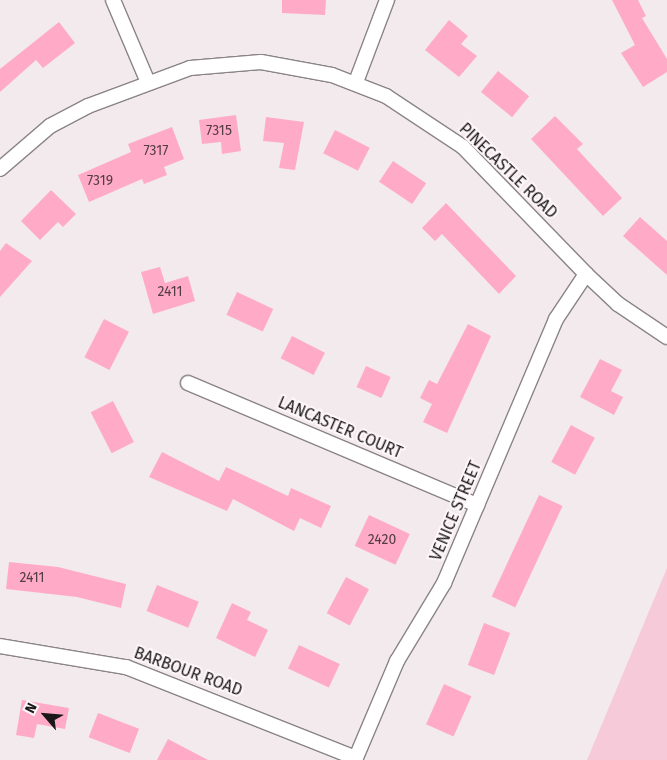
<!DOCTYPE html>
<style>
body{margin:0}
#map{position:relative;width:667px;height:760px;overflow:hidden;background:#f2eaec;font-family:"Fira Sans",sans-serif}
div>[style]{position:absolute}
.green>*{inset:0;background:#f6cad8}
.building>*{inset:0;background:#ffabc8;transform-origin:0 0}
.roads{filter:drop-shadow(1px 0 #8b8486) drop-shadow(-1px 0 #8b8486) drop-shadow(0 1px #8b8486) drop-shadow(0 -1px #8b8486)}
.street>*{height:14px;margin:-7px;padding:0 7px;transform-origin:7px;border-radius:7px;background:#fff}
span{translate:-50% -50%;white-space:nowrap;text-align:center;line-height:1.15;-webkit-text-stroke:4px #fff7f9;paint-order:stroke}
.number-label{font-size:14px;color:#533c44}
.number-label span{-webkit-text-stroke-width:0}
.street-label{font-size:16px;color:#1a1718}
.north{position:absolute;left:20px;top:690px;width:50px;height:50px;-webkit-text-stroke:4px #fff7f9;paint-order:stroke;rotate:297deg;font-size:14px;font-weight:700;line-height:20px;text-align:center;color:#1a1718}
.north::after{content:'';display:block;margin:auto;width:18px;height:22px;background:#1a1718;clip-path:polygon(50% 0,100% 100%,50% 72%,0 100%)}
</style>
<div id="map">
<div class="green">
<i style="clip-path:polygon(667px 568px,667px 760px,587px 760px)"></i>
</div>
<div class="building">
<i style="clip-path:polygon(282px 0,326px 0,325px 15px,282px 13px)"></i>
<i style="clip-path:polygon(612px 0,638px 0,646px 16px,642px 18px,667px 59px,667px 72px,643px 87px,621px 53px,635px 45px)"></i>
<i style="clip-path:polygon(449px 20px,468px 36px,461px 44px,477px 56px,459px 77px,425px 50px)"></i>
<i style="clip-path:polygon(59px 22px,75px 43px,43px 68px,36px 60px,0 92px,0 69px)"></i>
<i style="left:498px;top:71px;width:40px;height:27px;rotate:39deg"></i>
<i style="clip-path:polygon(236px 115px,241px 151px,222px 154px,221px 142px,202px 144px,199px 120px)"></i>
<i style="clip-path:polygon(555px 116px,583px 144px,577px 149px,622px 198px,603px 216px,531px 139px)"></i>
<i style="clip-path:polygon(266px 117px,304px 122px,295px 170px,279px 168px,284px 143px,263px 141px)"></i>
<i style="clip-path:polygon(172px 127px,184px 159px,164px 167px,167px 175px,144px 184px,142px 179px,89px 202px,78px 175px,131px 152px,128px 144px)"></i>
<i style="left:335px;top:130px;width:39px;height:26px;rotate:27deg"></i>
<i style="left:393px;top:161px;width:40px;height:25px;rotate:34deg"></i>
<i style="clip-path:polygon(51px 190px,76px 214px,63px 227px,58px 222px,40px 240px,21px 221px)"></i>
<i style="clip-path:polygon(446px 203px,516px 276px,499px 294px,442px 234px,435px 241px,422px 228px)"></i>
<i style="clip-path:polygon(640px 217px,667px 241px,667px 275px,623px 236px)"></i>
<i style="clip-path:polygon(6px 243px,32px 261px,0 297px,0 251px)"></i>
<i style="clip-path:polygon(160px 267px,165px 283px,188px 276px,195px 301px,153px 314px,141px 272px)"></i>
<i style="left:237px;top:292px;width:40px;height:25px;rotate:25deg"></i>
<i style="left:104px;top:319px;width:28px;height:43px;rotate:27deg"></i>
<i style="clip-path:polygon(468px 324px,491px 336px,447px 433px,423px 422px,432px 404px,420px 398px,429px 380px,437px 384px)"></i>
<i style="left:292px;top:336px;width:37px;height:25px;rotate:27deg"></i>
<i style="clip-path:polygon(600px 359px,622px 370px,611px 391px,623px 397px,614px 415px,580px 397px)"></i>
<i style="left:366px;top:366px;width:27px;height:23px;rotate:24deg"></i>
<i style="left:113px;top:401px;width:46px;height:25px;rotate:63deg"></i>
<i style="left:571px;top:425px;width:27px;height:42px;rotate:28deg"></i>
<i style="clip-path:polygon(162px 452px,219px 481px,226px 467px,288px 496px,291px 488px,331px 506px,321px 528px,300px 518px,294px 531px,233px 499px,227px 511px,149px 477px)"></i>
<i style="left:539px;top:495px;width:26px;height:112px;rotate:25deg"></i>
<i style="left:369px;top:515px;width:45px;height:34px;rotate:25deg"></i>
<i style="clip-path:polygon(9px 562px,58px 567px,126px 584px,121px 608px,77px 597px,6px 589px)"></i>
<i style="left:346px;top:577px;width:26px;height:41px;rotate:28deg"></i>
<i style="left:157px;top:585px;width:45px;height:28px;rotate:22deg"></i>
<i style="clip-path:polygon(232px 603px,251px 612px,247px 620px,268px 630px,255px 657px,216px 638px)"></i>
<i style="left:484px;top:623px;width:28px;height:45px;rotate:21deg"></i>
<i style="left:299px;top:645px;width:45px;height:26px;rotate:25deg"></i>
<i style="left:444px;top:684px;width:30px;height:44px;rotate:24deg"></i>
<i style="clip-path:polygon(22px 700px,69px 708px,65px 729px,37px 724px,34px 738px,16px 735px)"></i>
<i style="left:98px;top:713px;width:44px;height:26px;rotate:21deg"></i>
<i style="clip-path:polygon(168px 739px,208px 760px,157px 760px)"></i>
</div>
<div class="roads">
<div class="street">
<i style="left:113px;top:0;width:87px;rotate:67deg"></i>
<i style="left:356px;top:82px;width:88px;rotate:-69.3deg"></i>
<i style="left:0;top:169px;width:66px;rotate:-40.7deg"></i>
<i style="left:50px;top:126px;width:43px;rotate:-27.8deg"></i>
<i style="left:88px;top:106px;width:109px;rotate:-20.4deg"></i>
<i style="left:190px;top:68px;width:71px;rotate:-4.8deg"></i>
<i style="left:261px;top:62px;width:72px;rotate:10.4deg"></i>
<i style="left:332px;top:75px;width:58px;rotate:21.3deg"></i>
<i style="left:386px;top:96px;width:92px;rotate:33.5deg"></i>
<i style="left:463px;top:147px;width:177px;rotate:45.9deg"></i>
<i style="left:586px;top:274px;width:44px;rotate:43.2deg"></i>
<i style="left:618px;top:304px;width:59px;rotate:34deg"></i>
<i style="left:188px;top:383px;width:314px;rotate:22.9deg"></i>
<i style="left:0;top:646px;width:128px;rotate:9.5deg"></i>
<i style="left:126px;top:667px;width:247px;rotate:21.6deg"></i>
<i style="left:355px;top:760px;width:108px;rotate:-67deg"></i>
<i style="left:397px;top:661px;width:91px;rotate:-58.9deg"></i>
<i style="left:444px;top:583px;width:287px;rotate:-67deg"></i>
<i style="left:556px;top:319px;width:54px;rotate:-56.3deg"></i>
</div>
</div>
<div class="number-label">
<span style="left:219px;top:131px">7315</span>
<span style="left:156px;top:151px">7317</span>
<span style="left:100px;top:181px">7319</span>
<span style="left:170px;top:292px">2411</span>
<span style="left:382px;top:540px">2420</span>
<span style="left:32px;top:578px">2411</span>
</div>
<div class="street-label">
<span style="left:508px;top:171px;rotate:44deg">PINECASTLE ROAD</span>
<span style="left:340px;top:428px;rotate:23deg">LANCASTER COURT</span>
<span style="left:456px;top:511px;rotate:-67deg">VENICE STREET</span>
<span style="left:188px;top:672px;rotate:20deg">BARBOUR ROAD</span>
</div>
<div class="north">N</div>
</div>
